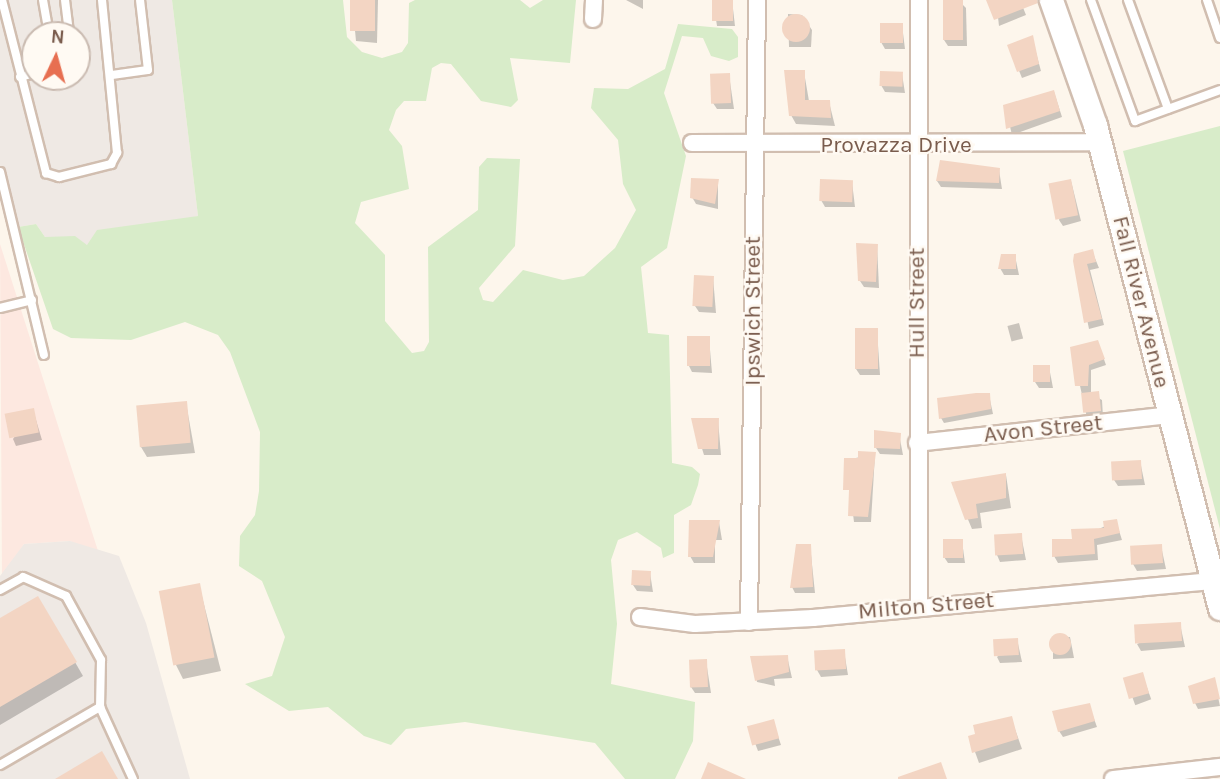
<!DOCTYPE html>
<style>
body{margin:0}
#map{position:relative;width:1220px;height:779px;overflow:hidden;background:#fdf6ec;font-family:Karla,sans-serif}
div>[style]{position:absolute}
.commercial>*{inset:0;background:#fde8e0}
.industrial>*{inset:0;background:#efe9e4}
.green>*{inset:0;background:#d8ecc9}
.shadow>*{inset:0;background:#0003;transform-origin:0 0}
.building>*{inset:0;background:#f3d5c3;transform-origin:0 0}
.round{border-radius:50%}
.roads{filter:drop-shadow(2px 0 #d1beb0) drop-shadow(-2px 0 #d1beb0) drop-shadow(0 2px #d1beb0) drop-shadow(0 -2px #d1beb0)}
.lane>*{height:8px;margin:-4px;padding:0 4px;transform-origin:4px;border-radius:4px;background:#fff}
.street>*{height:16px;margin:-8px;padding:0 8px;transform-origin:8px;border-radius:8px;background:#fff}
.secondary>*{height:23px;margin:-11.5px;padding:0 11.5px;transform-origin:11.5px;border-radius:11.5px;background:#fff}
span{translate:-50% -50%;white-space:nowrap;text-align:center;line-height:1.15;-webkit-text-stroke:5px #fffaf3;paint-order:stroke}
.street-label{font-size:23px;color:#7a5c4d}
.north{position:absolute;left:21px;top:21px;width:70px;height:70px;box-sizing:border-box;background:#fffaf3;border:2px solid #cabbb1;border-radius:50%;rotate:5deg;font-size:19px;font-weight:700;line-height:28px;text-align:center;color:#7a5c4d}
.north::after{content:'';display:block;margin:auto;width:24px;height:32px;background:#e76f51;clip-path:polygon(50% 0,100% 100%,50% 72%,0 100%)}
</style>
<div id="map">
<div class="commercial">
<i style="clip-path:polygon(0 244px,99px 554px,70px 541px,24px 544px,2px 577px)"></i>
</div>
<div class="industrial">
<i style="clip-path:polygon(evenodd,0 0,172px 0,198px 216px,87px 245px,45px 237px,36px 224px,18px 227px,0 166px,0 0,35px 35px,77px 35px,77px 77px,35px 77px,35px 35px)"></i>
<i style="clip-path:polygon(70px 541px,119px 556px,146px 623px,190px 779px,0 779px,0 576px,24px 544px)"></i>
</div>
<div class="green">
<i style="clip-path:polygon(172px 0,343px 0,347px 37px,362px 52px,382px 58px,402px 52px,408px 43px,409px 3px,415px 0,520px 0,530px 8px,543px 0,576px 0,570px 63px,510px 58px,518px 100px,511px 107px,481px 101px,451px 64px,441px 63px,432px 68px,426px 101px,404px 101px,396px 110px,389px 130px,402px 146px,409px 189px,361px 202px,355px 223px,385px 255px,385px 321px,412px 353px,424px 351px,429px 342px,428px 247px,478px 210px,479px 167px,487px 158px,520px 159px,515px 246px,479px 288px,483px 300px,493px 302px,523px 270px,563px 280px,584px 276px,615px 248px,636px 210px,623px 184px,618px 140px,591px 108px,594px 88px,628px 89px,665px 69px,678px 24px,732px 29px,738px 37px,738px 57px,729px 61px,711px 56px,703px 38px,682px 36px,664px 93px,686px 156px,667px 248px,641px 267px,648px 333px,669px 335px,672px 463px,692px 467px,700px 474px,698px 485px,691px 505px,674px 515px,674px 553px,663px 558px,661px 548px,637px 532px,618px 540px,611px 560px,617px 624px,611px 684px,695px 702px,693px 741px,675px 779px,625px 779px,595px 743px,465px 722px,406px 729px,391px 745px,364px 736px,328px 707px,289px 711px,245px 684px,272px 676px,285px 637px,262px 581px,239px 566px,240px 536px,255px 515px,259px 491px,260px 432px,230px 352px,218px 335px,185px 322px,131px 340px,71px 338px,53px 329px,18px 227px,36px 224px,45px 237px,75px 236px,87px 245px,97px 230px,198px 216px)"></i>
<i style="clip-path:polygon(1220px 126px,1220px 529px,1123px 151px)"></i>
</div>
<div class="shadow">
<i style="clip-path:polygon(352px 0,378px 0,377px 43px,356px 41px)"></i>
<i style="clip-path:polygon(643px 0,643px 9px,626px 0)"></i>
<i style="clip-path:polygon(713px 0,732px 0,735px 26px,717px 26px)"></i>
<i style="clip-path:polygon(945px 0,958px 0,966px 8px,967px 46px,948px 46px,944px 40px)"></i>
<i style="clip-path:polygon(996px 0,1020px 0,1026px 15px,999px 26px)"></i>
<i style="clip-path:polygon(788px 14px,802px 15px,812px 30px,811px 47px,789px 47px)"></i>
<i style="clip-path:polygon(902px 25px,905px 49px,885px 49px,881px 42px)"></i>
<i style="clip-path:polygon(1032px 38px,1041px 71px,1022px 78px,1009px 46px)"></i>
<i style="clip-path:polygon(804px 72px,809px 101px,829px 102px,835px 126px,796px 124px,791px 115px)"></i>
<i style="clip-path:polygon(902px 74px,905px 93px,885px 92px,881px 85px)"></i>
<i style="clip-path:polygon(729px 75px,734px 109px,717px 109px,713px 103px)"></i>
<i style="clip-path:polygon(1054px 92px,1062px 117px,1012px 135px,1005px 106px)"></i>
<i style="clip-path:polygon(999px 170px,1002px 189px,941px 187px,937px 181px)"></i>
<i style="clip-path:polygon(718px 180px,718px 209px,696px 204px,692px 197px)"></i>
<i style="clip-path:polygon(1071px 181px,1081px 221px,1063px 226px,1059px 220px)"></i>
<i style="clip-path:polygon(852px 182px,855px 207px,825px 207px,821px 200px)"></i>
<i style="clip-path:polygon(877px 245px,879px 288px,864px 287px,860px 281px)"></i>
<i style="clip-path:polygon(1092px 251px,1099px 268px,1090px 270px,1104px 325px,1089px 329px,1075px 261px)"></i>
<i style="clip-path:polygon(1015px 256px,1019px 275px,1004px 275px,1000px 268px)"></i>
<i style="clip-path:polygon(713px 277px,716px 313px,699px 312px,695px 306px)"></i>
<i style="left:1019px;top:323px;width:16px;height:12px;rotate:75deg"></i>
<i style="clip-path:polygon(877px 330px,880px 375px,860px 375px,856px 369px)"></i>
<i style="clip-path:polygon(709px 338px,712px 373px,692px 372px,689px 366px)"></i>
<i style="clip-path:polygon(1100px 348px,1106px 365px,1091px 370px,1091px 394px,1102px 400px,1103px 417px,1087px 418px,1072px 349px)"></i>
<i style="clip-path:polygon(1049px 367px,1053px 388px,1039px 388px,1035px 382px)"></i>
<i style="clip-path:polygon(989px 395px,993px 414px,944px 423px,941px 418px)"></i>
<i style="clip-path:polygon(186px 403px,195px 453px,147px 457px,141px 447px)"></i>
<i style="clip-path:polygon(33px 410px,42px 440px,16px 446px,13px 439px)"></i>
<i style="clip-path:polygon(693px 420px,718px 420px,721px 455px,704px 455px)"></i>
<i style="clip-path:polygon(899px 434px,903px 455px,880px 454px,876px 448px)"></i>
<i style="clip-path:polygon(875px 454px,871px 522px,854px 522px,846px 460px)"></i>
<i style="clip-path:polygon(1140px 461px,1145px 485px,1118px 486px,1114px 480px)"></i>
<i style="clip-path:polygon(1006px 475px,1011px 508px,980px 513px,982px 528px,972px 529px,953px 484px)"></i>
<i style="clip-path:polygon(1116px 521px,1122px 540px,1097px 545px,1098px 560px,1058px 563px,1054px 556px,1073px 541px)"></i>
<i style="clip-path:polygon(719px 522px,722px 540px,715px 540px,715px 563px,694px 563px,690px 556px)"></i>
<i style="clip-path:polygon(1021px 535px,1026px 560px,1000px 562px,997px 555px)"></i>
<i style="clip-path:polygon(962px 541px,965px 563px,948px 563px,944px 557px)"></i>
<i style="clip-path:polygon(810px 545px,815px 593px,795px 593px,792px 587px)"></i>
<i style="clip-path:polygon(1161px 546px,1166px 569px,1137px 571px,1133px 564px)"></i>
<i style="clip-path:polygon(650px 573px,653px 592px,637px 591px,633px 585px)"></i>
<i style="clip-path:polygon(199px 585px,221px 671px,183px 679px,176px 665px)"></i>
<i style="clip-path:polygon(38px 598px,83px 676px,0 725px,0 620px)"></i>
<i style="clip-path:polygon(1180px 624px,1185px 647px,1141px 651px,1137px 644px)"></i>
<i style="clip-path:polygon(1053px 637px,1070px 637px,1074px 658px,1053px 659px)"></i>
<i style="clip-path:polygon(1017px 639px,1022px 662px,1000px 663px,997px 657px)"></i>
<i style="clip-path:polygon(844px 651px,848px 675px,821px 677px,817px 670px)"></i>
<i style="clip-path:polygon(787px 656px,792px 678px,774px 679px,775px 686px,757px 682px,752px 658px)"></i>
<i style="clip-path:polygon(706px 661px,711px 693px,695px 693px,691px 687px)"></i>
<i style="left:1142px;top:674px;width:27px;height:17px;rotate:70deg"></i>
<i style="clip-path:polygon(1214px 679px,1220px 706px,1198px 709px,1195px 703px)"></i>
<i style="clip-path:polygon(1089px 705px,1097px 727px,1063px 737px,1059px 731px)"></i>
<i style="clip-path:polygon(1011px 718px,1022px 749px,979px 763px,970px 738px)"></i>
<i style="clip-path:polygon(773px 721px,781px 745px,758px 751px,749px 727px)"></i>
</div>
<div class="building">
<i style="left:350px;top:0;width:25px;height:31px"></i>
<i style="left:712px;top:0;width:21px;height:21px"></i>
<i style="left:943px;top:0;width:20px;height:40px"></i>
<i style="clip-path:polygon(986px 0,1037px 0,1038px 3px,994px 20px)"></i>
<i class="round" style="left:782px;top:14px;width:28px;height:28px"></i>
<i style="left:880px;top:23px;width:23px;height:20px"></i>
<i style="clip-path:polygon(1033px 35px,1039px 64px,1017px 72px,1007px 45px)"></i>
<i style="clip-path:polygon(784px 70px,805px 70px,805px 100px,830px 100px,831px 118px,789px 116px)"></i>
<i style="left:880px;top:71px;width:23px;height:15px;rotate:2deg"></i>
<i style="left:730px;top:73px;width:30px;height:20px;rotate:88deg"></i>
<i style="clip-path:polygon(1054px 90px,1060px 111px,1006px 129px,1003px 105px)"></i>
<i style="clip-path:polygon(940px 160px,1000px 168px,999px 183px,936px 181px)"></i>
<i style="clip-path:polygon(691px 178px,719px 179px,715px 204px,690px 198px)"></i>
<i style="left:820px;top:179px;width:33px;height:22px;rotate:2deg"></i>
<i style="left:1071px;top:179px;width:37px;height:23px;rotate:79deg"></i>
<i style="clip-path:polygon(856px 243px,878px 244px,876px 282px,858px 281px)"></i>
<i style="clip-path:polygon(1093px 249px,1096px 262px,1087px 264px,1102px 319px,1084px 323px,1073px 261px,1074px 254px)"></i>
<i style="clip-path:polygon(1001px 254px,1016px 254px,1016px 269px,998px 269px)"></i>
<i style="left:694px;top:275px;width:20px;height:31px;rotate:3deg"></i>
<i style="left:855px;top:328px;width:23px;height:41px"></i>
<i style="left:687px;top:336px;width:23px;height:30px"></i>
<i style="clip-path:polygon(1098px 340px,1105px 359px,1089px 365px,1088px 386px,1075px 386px,1070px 347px)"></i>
<i style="left:1050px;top:365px;width:17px;height:17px;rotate:90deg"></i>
<i style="left:1099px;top:391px;width:20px;height:18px;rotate:84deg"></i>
<i style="clip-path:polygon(976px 393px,990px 393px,991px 409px,939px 419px,937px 398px)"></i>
<i style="left:187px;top:401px;width:42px;height:51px;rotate:85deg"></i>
<i style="left:34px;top:408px;width:25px;height:30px;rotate:79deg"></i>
<i style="clip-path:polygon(691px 418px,719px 418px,718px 449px,698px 449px)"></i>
<i style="clip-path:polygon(874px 430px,901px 433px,900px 449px,874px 448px)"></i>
<i style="clip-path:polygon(858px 451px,876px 452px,868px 517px,848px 516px,849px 490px,843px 490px,844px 458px,858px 458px)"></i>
<i style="left:1141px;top:460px;width:19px;height:30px;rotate:87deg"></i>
<i style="clip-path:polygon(1006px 473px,1006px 498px,976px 504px,978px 518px,965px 520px,951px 482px)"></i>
<i style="clip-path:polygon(1117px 519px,1120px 533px,1094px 539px,1095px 554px,1052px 557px,1052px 539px,1072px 539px,1071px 529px,1104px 528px,1103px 521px)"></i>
<i style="clip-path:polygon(689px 520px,720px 520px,713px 557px,688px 557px)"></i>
<i style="left:1022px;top:533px;width:21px;height:28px;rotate:87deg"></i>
<i style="left:943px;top:539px;width:20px;height:19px"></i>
<i style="clip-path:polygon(796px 544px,811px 544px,813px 587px,790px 588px)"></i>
<i style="left:1162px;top:544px;width:19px;height:32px;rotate:87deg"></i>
<i style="left:632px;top:570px;width:19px;height:15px;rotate:3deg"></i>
<i style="left:200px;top:583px;width:76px;height:42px;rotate:79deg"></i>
<i style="clip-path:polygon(38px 596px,77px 662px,0 707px,0 618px)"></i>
<i style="left:1181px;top:622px;width:19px;height:47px;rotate:87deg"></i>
<i class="round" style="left:1049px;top:633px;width:22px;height:22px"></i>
<i style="left:1018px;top:638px;width:17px;height:25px;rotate:87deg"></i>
<i style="left:845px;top:649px;width:20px;height:31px;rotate:87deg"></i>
<i style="clip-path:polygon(788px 655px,789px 672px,755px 681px,750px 656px)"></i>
<i style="left:707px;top:659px;width:28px;height:18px;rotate:88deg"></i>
<i style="left:1143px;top:672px;width:22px;height:21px;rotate:74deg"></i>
<i style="clip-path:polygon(1215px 677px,1220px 699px,1193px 704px,1188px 686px)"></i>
<i style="clip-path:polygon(1090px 703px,1095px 721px,1058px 732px,1052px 711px)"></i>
<i style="clip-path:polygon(1012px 716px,1018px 739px,972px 753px,968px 736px,975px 734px,973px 725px)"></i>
<i style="left:774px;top:719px;width:20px;height:28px;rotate:75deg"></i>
<i style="clip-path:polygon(102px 751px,118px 779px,55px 779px)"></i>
<i style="clip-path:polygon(708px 762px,746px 779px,701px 779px)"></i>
<i style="clip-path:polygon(941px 762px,947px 779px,898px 779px,898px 777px)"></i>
</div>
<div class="roads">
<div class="lane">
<i style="left:2px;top:0;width:179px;rotate:75.7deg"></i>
<i style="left:46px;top:173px;width:14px;rotate:17deg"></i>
<i style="left:59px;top:177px;width:54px;rotate:-14deg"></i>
<i style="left:111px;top:164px;width:13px;rotate:-61deg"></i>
<i style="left:117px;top:153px;width:154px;rotate:-95.6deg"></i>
<i style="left:43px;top:0;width:36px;rotate:80deg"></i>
<i style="left:65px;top:0;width:35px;rotate:83deg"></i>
<i style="left:1091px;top:0;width:129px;rotate:70deg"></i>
<i style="left:1135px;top:121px;width:90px;rotate:-20deg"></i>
<i style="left:1128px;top:0;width:116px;rotate:69.8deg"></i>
<i style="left:1207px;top:0;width:40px;rotate:71.1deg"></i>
<i style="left:112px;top:75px;width:36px;rotate:-8deg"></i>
<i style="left:148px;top:70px;width:70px;rotate:-96.5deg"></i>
<i style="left:20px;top:77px;width:16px;rotate:-15deg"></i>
<i style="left:0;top:172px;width:188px;rotate:76.5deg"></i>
<i style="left:0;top:308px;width:33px;rotate:-14deg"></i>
<i style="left:0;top:590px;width:26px;rotate:-29deg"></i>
<i style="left:23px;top:577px;width:47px;rotate:23.8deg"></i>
<i style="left:66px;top:596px;width:73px;rotate:61.3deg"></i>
<i style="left:101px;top:660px;width:47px;rotate:91.2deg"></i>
<i style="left:0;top:765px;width:116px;rotate:-30.1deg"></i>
<i style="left:100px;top:707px;width:79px;rotate:65.4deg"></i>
</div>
<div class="street">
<i style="left:593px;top:19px;width:19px;rotate:-87deg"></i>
<i style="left:692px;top:143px;width:408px;rotate:-0.1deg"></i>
<i style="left:917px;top:443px;width:255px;rotate:-6.3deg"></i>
<i style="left:919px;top:607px;width:607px;rotate:-90deg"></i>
<i style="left:640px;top:617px;width:55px;rotate:7.3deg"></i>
<i style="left:695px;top:624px;width:118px;rotate:-2.9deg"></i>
<i style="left:813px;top:618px;width:401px;rotate:-5.3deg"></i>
<i style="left:749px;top:622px;width:622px;rotate:-89.26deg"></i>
<i style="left:1113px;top:779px;width:108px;rotate:-6.4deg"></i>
</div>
<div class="secondary">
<i style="left:1051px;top:0;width:133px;rotate:70.6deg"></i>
<i style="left:1095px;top:125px;width:499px;rotate:75.5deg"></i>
</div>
</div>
<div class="street-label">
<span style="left:896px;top:145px">Provazza Drive</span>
<span style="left:1141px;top:302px;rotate:76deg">Fall River Avenue</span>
<span style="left:917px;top:303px;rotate:-90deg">Hull Street</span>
<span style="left:753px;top:311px;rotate:-90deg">Ipswich Street</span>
<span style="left:1043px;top:429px;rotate:-6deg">Avon Street</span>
<span style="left:926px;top:606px;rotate:-5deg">Milton Street</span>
</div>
<div class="north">N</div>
</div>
